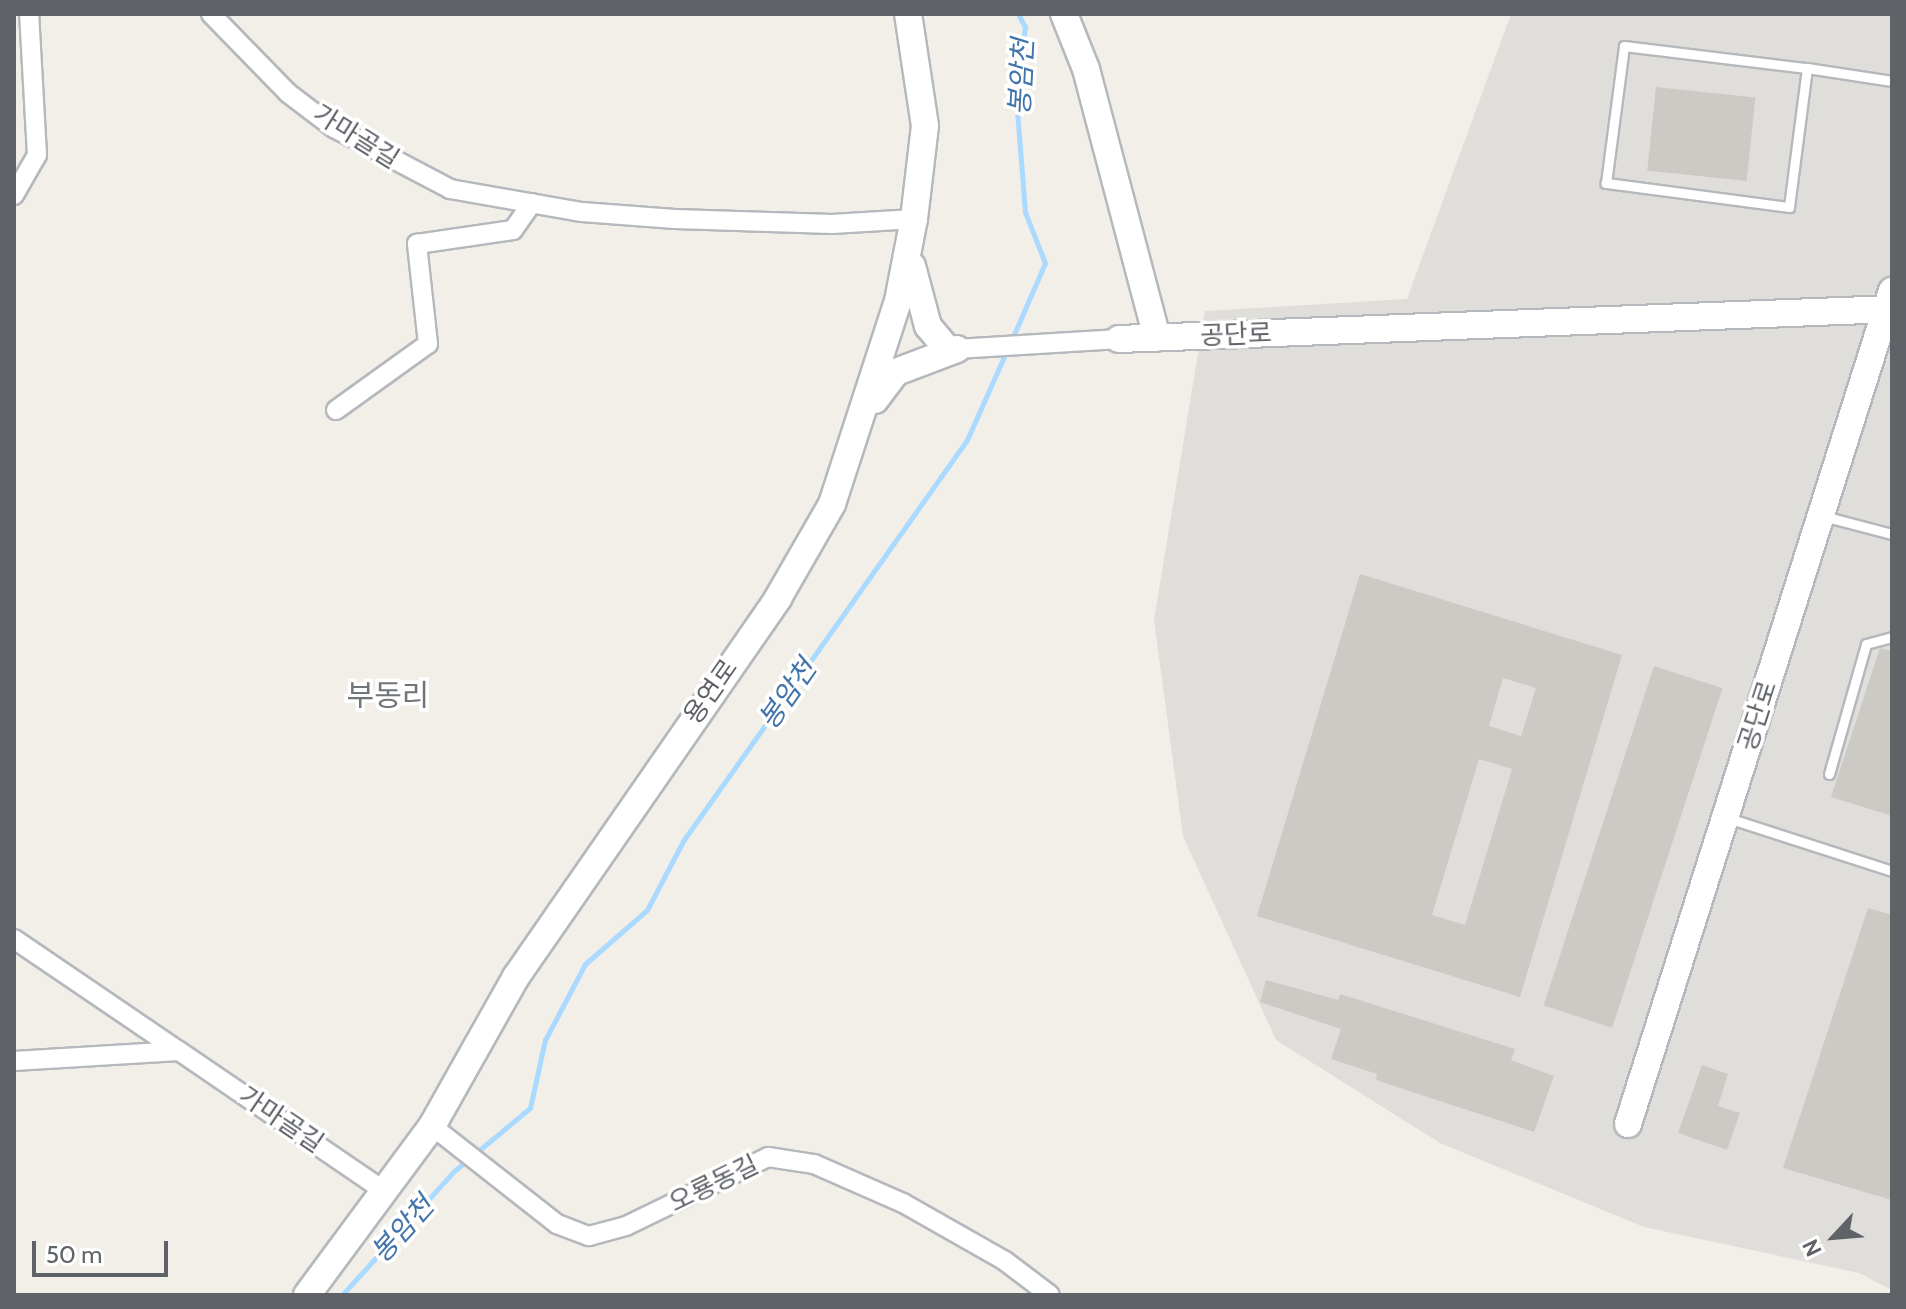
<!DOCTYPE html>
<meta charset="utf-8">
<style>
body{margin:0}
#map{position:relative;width:1906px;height:1309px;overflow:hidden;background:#f1efe8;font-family:Cabin,"Noto Sans KR",sans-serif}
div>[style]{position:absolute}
.industrial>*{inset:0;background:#e0deda}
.stream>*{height:5px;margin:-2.5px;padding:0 2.5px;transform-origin:2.5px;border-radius:2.5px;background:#aadaff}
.building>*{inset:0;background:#cccac5;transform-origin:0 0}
.roads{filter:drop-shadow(2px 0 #b5b8bc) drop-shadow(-2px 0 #b5b8bc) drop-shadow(0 2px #b5b8bc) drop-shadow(0 -2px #b5b8bc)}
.lane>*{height:9px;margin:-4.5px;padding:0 4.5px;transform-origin:4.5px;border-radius:4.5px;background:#fff}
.street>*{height:18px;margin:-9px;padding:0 9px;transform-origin:9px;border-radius:9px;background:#fff}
.secondary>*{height:26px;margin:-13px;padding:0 13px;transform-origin:13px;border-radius:13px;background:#fff}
span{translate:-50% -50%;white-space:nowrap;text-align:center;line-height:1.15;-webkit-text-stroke:7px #fff;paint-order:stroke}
.street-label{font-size:26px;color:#5f6368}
.water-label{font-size:28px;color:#4174aa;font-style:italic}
.quarter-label{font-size:30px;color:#70757a}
.frame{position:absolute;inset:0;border:16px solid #5f6368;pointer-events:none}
.north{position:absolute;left:1794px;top:1197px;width:80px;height:80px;-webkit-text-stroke:6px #fff;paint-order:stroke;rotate:244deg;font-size:22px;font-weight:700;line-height:32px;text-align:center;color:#5f6368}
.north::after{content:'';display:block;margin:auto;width:28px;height:36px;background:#5f6368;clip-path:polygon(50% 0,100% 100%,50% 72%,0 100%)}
.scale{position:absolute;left:32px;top:1241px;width:136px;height:36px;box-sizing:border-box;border:4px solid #5f6368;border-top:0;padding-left:10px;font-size:24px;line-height:28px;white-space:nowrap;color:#5f6368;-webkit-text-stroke:6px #fff;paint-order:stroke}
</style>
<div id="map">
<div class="industrial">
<i style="clip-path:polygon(1511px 14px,1892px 14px,1892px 1290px,1859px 1273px,1644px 1227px,1440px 1143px,1276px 1040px,1183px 836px,1154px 620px,1205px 311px,1407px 299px)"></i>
</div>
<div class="stream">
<i style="left:1011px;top:341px;width:85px;rotate:-66.4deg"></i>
<i style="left:1045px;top:263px;width:55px;rotate:-111.4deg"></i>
<i style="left:1025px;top:212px;width:114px;rotate:-94.5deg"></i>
<i style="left:1016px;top:98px;width:72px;rotate:-82.8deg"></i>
<i style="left:1025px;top:27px;width:15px;rotate:-118deg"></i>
<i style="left:342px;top:1295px;width:167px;rotate:-47.9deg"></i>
<i style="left:454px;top:1171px;width:99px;rotate:-39.7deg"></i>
<i style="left:530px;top:1108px;width:70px;rotate:-77.6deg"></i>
<i style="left:545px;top:1040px;width:86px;rotate:-62.2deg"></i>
<i style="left:585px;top:964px;width:82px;rotate:-41.1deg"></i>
<i style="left:647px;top:910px;width:78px;rotate:-62.4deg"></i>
<i style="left:683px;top:841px;width:489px;rotate:-54.7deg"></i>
<i style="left:966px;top:442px;width:101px;rotate:-66deg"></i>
</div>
<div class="building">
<i style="left:1656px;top:87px;width:100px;height:84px;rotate:6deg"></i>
<i style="clip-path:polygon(evenodd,1360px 574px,1622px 655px,1520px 997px,1257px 916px,1360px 574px,1503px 678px,1536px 688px,1521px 736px,1489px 726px,1503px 678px,1360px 574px,1479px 759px,1512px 769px,1465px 925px,1432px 915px,1479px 759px)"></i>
<i style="clip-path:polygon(1880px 648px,1892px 651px,1892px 816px,1831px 797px)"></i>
<i style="left:1654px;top:666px;width:72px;height:357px;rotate:18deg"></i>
<i style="clip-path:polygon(1868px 908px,1892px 915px,1892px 1200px,1783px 1168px)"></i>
<i style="clip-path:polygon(1266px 980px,1338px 1000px,1340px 994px,1515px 1049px,1511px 1060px,1554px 1076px,1534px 1132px,1376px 1080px,1377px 1074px,1331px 1059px,1341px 1029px,1260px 1002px)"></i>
<i style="clip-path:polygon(1702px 1065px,1728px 1074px,1718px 1106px,1740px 1113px,1727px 1150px,1678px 1133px)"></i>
</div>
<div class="roads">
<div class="lane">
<i style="left:1807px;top:68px;width:140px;rotate:97.4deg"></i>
<i style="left:1789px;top:207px;width:185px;rotate:-172.5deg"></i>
<i style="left:1606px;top:183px;width:138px;rotate:-82.5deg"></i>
<i style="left:1624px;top:46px;width:184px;rotate:6.9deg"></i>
<i style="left:1807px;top:68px;width:86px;rotate:8.7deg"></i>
<i style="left:1823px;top:516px;width:71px;rotate:14.6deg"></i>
<i style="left:1829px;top:774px;width:135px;rotate:-74.1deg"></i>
<i style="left:1866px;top:644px;width:27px;rotate:-15deg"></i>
<i style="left:1728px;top:818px;width:172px;rotate:17.9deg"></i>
</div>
<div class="street">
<i style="left:211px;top:14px;width:110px;rotate:45.7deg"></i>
<i style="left:288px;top:93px;width:58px;rotate:37.3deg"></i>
<i style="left:334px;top:128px;width:131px;rotate:27.7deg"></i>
<i style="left:450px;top:189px;width:134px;rotate:9.9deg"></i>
<i style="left:582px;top:212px;width:93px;rotate:4.3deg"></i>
<i style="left:675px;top:219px;width:157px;rotate:1.8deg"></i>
<i style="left:832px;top:224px;width:82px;rotate:-3.5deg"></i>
<i style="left:14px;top:195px;width:46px;rotate:-60.1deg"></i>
<i style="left:37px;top:155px;width:141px;rotate:-93.2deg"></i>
<i style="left:957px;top:349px;width:162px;rotate:-3.5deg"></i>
<i style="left:336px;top:410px;width:113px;rotate:-35.7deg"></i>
<i style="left:428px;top:344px;width:101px;rotate:-96.3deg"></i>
<i style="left:417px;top:244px;width:97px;rotate:-8.3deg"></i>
<i style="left:513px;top:230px;width:33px;rotate:-55deg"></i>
<i style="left:14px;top:939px;width:199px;rotate:34.2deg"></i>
<i style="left:14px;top:1061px;width:165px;rotate:-3.5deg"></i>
<i style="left:179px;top:1051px;width:247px;rotate:34.3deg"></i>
<i style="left:432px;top:1126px;width:159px;rotate:38.1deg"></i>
<i style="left:557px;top:1224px;width:34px;rotate:21deg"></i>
<i style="left:589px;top:1236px;width:38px;rotate:-15deg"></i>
<i style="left:626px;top:1226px;width:158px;rotate:-25.9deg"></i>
<i style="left:768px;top:1157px;width:47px;rotate:8.7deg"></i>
<i style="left:814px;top:1164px;width:97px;rotate:23.7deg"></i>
<i style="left:903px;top:1203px;width:117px;rotate:29.6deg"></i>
<i style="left:1005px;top:1261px;width:56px;rotate:37.1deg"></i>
</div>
<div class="secondary">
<i style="left:1064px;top:14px;width:59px;rotate:68.2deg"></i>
<i style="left:1086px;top:69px;width:278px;rotate:75.2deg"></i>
<i style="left:912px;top:266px;width:62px;rotate:75.1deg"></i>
<i style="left:928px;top:326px;width:30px;rotate:50deg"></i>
<i style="left:1119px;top:339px;width:774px;rotate:-2.22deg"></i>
<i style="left:875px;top:400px;width:35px;rotate:-53deg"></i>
<i style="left:896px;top:372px;width:65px;rotate:-20.7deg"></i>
<i style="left:1628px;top:1124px;width:874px;rotate:-72.42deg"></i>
<i style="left:307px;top:1295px;width:210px;rotate:-53.5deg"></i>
<i style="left:432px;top:1126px;width:171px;rotate:-60.6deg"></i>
<i style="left:516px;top:977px;width:461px;rotate:-55.3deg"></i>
<i style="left:778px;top:598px;width:108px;rotate:-60.1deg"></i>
<i style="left:832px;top:504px;width:213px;rotate:-72deg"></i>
<i style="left:898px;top:301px;width:84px;rotate:-79deg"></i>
<i style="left:914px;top:219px;width:94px;rotate:-83.3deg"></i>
<i style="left:925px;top:126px;width:113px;rotate:-98.6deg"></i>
</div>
</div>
<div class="street-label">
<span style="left:356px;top:137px;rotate:32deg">가마골길</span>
<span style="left:1236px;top:335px;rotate:-2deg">공단로</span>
<span style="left:711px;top:692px;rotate:-55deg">용연로</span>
<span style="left:1758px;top:716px;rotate:-72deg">공단로</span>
<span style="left:281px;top:1120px;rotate:34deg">가마골길</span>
<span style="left:714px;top:1184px;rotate:-26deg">오룡동길</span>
</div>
<div class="water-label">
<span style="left:1021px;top:77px;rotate:-87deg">봉암천</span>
<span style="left:787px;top:694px;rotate:-55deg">봉암천</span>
<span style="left:402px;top:1229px;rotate:-48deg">봉암천</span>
</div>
<div class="quarter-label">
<span style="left:388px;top:696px">부동리</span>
</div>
<div class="frame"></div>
<div class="north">N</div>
<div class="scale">50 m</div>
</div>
